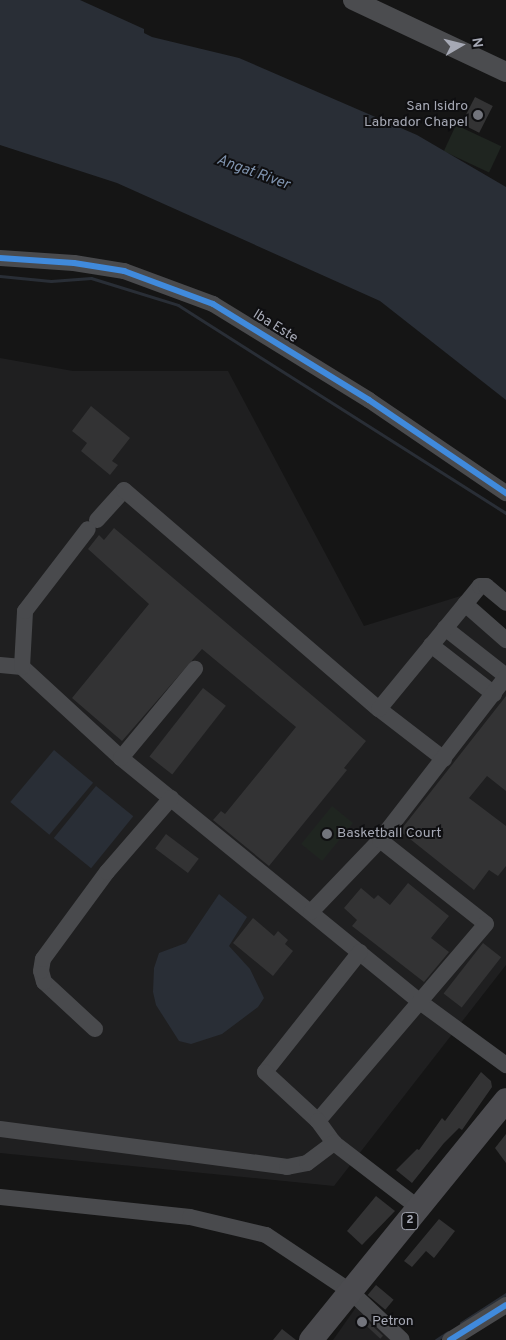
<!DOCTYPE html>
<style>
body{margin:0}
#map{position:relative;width:506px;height:1340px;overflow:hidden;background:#151515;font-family:Overpass,sans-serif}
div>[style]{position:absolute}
.built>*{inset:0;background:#1f1f20}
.green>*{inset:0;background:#1f2520;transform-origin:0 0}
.water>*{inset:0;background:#292e36;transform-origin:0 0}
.stream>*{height:3px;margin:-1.5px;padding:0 1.5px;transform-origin:1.5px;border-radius:1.5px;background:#292e36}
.building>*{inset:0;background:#333334;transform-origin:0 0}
.minor>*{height:16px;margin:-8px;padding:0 8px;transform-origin:8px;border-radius:8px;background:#494a4d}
.major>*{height:20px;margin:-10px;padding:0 10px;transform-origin:10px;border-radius:10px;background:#4b4c4f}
.highway>*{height:24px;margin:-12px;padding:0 12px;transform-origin:12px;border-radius:12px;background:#4b4b4f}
.cycleway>*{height:6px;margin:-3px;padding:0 3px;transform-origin:3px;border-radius:3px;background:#408adc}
.dots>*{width:14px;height:14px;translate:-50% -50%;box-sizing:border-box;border:2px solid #0f0f11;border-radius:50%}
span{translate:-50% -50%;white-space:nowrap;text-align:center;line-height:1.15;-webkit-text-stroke:4px #0f0f11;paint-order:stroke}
.shield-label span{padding:1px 4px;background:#0f0f11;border:1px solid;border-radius:4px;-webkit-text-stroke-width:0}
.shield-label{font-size:12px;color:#a6a9b5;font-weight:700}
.poi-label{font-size:14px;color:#a6a9b5}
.right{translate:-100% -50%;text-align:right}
.left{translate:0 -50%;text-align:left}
.street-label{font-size:14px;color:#a6a9b5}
.water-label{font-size:15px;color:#7f93ae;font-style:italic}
.north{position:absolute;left:436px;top:20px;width:50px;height:50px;-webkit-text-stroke:4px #0f0f11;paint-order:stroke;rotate:82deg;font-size:14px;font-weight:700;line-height:20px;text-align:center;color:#a6a9b5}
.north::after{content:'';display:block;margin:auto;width:18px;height:22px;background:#a6a9b5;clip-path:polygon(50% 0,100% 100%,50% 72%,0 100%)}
</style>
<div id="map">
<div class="built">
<i style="clip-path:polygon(0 358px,73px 371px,228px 371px,364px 626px,467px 594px,506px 630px,506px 965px,334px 1186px,0 1153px)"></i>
<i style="clip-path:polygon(359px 1303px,399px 1340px,333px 1340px)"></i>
</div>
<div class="green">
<i style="left:456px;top:125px;width:50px;height:29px;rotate:25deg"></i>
<i style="left:332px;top:806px;width:27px;height:49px;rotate:39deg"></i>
</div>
<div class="water">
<i style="clip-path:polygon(0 0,80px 0,144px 29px,144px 33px,152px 37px,239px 58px,417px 135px,506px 187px,506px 400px,380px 301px,117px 183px,0 145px)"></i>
<i style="left:54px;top:750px;width:51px;height:68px;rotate:40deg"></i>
<i style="left:96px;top:786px;width:48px;height:67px;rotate:39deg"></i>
<i style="clip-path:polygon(219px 894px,247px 917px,229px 946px,250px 969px,264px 998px,258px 1007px,222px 1034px,191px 1044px,179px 1041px,156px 1005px,153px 992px,154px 968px,159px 953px,186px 943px)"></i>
</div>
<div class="stream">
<i style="left:0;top:276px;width:51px;rotate:5.6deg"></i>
<i style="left:51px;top:281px;width:40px;rotate:-4.3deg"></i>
<i style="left:91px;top:278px;width:91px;rotate:17.2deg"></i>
<i style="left:178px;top:305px;width:388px;rotate:32.4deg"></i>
<i style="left:461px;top:1323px;width:54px;rotate:-32.8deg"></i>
<i style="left:436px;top:1340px;width:14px;rotate:-34deg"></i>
</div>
<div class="building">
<i style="left:475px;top:97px;width:20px;height:30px;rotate:27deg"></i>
<i style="clip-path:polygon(91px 406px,130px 438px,112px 461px,118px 465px,110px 475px,81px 451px,87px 443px,72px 431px)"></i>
<i style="clip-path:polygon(114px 528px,366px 741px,344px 768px,347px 770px,269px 866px,213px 820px,221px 811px,225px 814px,296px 727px,202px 649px,122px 741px,72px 698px,149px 604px,88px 549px,99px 535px,104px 540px)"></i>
<i style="left:203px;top:688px;width:29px;height:87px;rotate:38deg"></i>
<i style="clip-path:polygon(506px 696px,506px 791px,487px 776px,469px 798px,506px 826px,506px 866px,498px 876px,489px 870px,474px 890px,400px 831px)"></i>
<i style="left:166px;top:834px;width:41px;height:18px;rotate:37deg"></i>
<i style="clip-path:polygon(408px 883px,449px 916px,431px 938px,449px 952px,424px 982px,352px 926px,357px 920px,344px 908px,361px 888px,374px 899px,378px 895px,390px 905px)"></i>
<i style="clip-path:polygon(253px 918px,274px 936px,278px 931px,288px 940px,285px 944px,293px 951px,273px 976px,233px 943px)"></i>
<i style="left:483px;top:943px;width:23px;height:64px;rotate:38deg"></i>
<i style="clip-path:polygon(481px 1072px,491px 1081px,492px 1087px,462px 1130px,459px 1128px,444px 1143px,412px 1183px,396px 1170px,417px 1149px,419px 1150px,442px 1118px,445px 1121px)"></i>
<i style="clip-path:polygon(506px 1134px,506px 1163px,495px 1148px)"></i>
<i style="clip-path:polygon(376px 1196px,395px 1211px,362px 1245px,347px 1231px)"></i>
<i style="clip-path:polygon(439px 1219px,455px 1231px,434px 1258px,426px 1251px,412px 1267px,404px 1261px)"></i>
<i style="left:376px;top:1285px;width:23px;height:13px;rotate:40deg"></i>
<i style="left:364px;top:1318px;width:26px;height:4px;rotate:43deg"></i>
<i style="clip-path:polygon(282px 1329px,296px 1340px,273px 1340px)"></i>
</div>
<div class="minor">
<i style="left:0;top:258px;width:74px;rotate:3.9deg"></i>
<i style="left:74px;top:263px;width:51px;rotate:9.1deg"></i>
<i style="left:124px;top:271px;width:95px;rotate:20.3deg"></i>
<i style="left:213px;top:304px;width:183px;rotate:31.6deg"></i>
<i style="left:369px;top:400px;width:166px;rotate:34.2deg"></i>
<i style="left:97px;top:520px;width:40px;rotate:-48deg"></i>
<i style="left:124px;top:490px;width:336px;rotate:40.7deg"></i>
<i style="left:379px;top:709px;width:82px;rotate:37.6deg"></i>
<i style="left:465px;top:604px;width:55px;rotate:41.3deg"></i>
<i style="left:445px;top:628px;width:78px;rotate:38.2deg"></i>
<i style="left:431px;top:645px;width:80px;rotate:37.9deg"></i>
<i style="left:0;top:665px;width:22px;rotate:5deg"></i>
<i style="left:22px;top:667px;width:134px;rotate:42.6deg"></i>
<i style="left:121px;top:758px;width:386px;rotate:39.2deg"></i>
<i style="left:420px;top:1002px;width:107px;rotate:36.2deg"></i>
<i style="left:22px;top:667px;width:56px;rotate:-86.9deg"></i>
<i style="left:25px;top:611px;width:103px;rotate:-52.5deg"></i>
<i style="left:379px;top:709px;width:159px;rotate:-50.6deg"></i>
<i style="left:480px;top:586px;width:6px"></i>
<i style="left:486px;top:586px;width:26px;rotate:40deg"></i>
<i style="left:121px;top:758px;width:116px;rotate:-50.3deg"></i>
<i style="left:380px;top:840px;width:206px;rotate:-52.3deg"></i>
<i style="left:311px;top:912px;width:100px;rotate:-46.2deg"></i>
<i style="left:380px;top:840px;width:135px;rotate:38.4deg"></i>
<i style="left:486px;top:924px;width:259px;rotate:130.5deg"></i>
<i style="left:360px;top:952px;width:153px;rotate:128.4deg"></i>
<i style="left:265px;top:1072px;width:72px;rotate:42.8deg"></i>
<i style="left:318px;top:1121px;width:27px;rotate:54deg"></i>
<i style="left:334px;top:1143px;width:108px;rotate:37.5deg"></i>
<i style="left:95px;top:1029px;width:69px;rotate:-137.3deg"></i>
<i style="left:44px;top:982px;width:11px;rotate:-105deg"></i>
<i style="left:41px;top:971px;width:12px;rotate:-81deg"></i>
<i style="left:43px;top:959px;width:108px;rotate:-53.7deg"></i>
<i style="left:107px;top:872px;width:98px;rotate:-49.1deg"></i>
<i style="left:0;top:1129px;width:290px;rotate:7.5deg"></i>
<i style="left:287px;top:1167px;width:20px;rotate:-11deg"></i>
<i style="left:307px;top:1163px;width:34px;rotate:-37deg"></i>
<i style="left:0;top:1197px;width:191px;rotate:6deg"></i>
<i style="left:190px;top:1217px;width:78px;rotate:13.3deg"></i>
<i style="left:266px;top:1235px;width:101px;rotate:33.7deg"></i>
<i style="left:350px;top:1291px;width:71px;rotate:43.3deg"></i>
<i style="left:450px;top:1340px;width:66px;rotate:-32deg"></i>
</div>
<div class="major">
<i style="left:353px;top:0;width:169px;rotate:25.2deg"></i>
</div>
<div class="highway">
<i style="left:311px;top:1340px;width:309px;rotate:-50.9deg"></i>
</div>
<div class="cycleway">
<i style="left:0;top:258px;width:74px;rotate:3.9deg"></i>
<i style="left:74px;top:263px;width:51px;rotate:9.1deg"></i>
<i style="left:124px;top:271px;width:95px;rotate:20.3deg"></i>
<i style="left:213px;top:304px;width:183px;rotate:31.6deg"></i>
<i style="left:369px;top:400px;width:166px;rotate:34.2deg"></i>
<i style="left:450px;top:1340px;width:66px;rotate:-32deg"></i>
</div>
<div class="dots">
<i style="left:478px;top:115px;background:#73757d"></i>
<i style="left:327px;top:834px;background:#73757d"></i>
<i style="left:362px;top:1322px;background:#73757d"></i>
</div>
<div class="shield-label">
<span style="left:410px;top:1221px">2</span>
</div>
<div class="poi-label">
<span class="right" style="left:468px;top:115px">San Isidro<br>Labrador Chapel</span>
<span class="left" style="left:337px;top:834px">Basketball Court</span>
<span class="left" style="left:372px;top:1322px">Petron</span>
</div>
<div class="street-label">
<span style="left:275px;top:327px;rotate:32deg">Iba Este</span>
</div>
<div class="water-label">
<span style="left:253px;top:173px;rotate:20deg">Angat River</span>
</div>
<div class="north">N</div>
</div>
